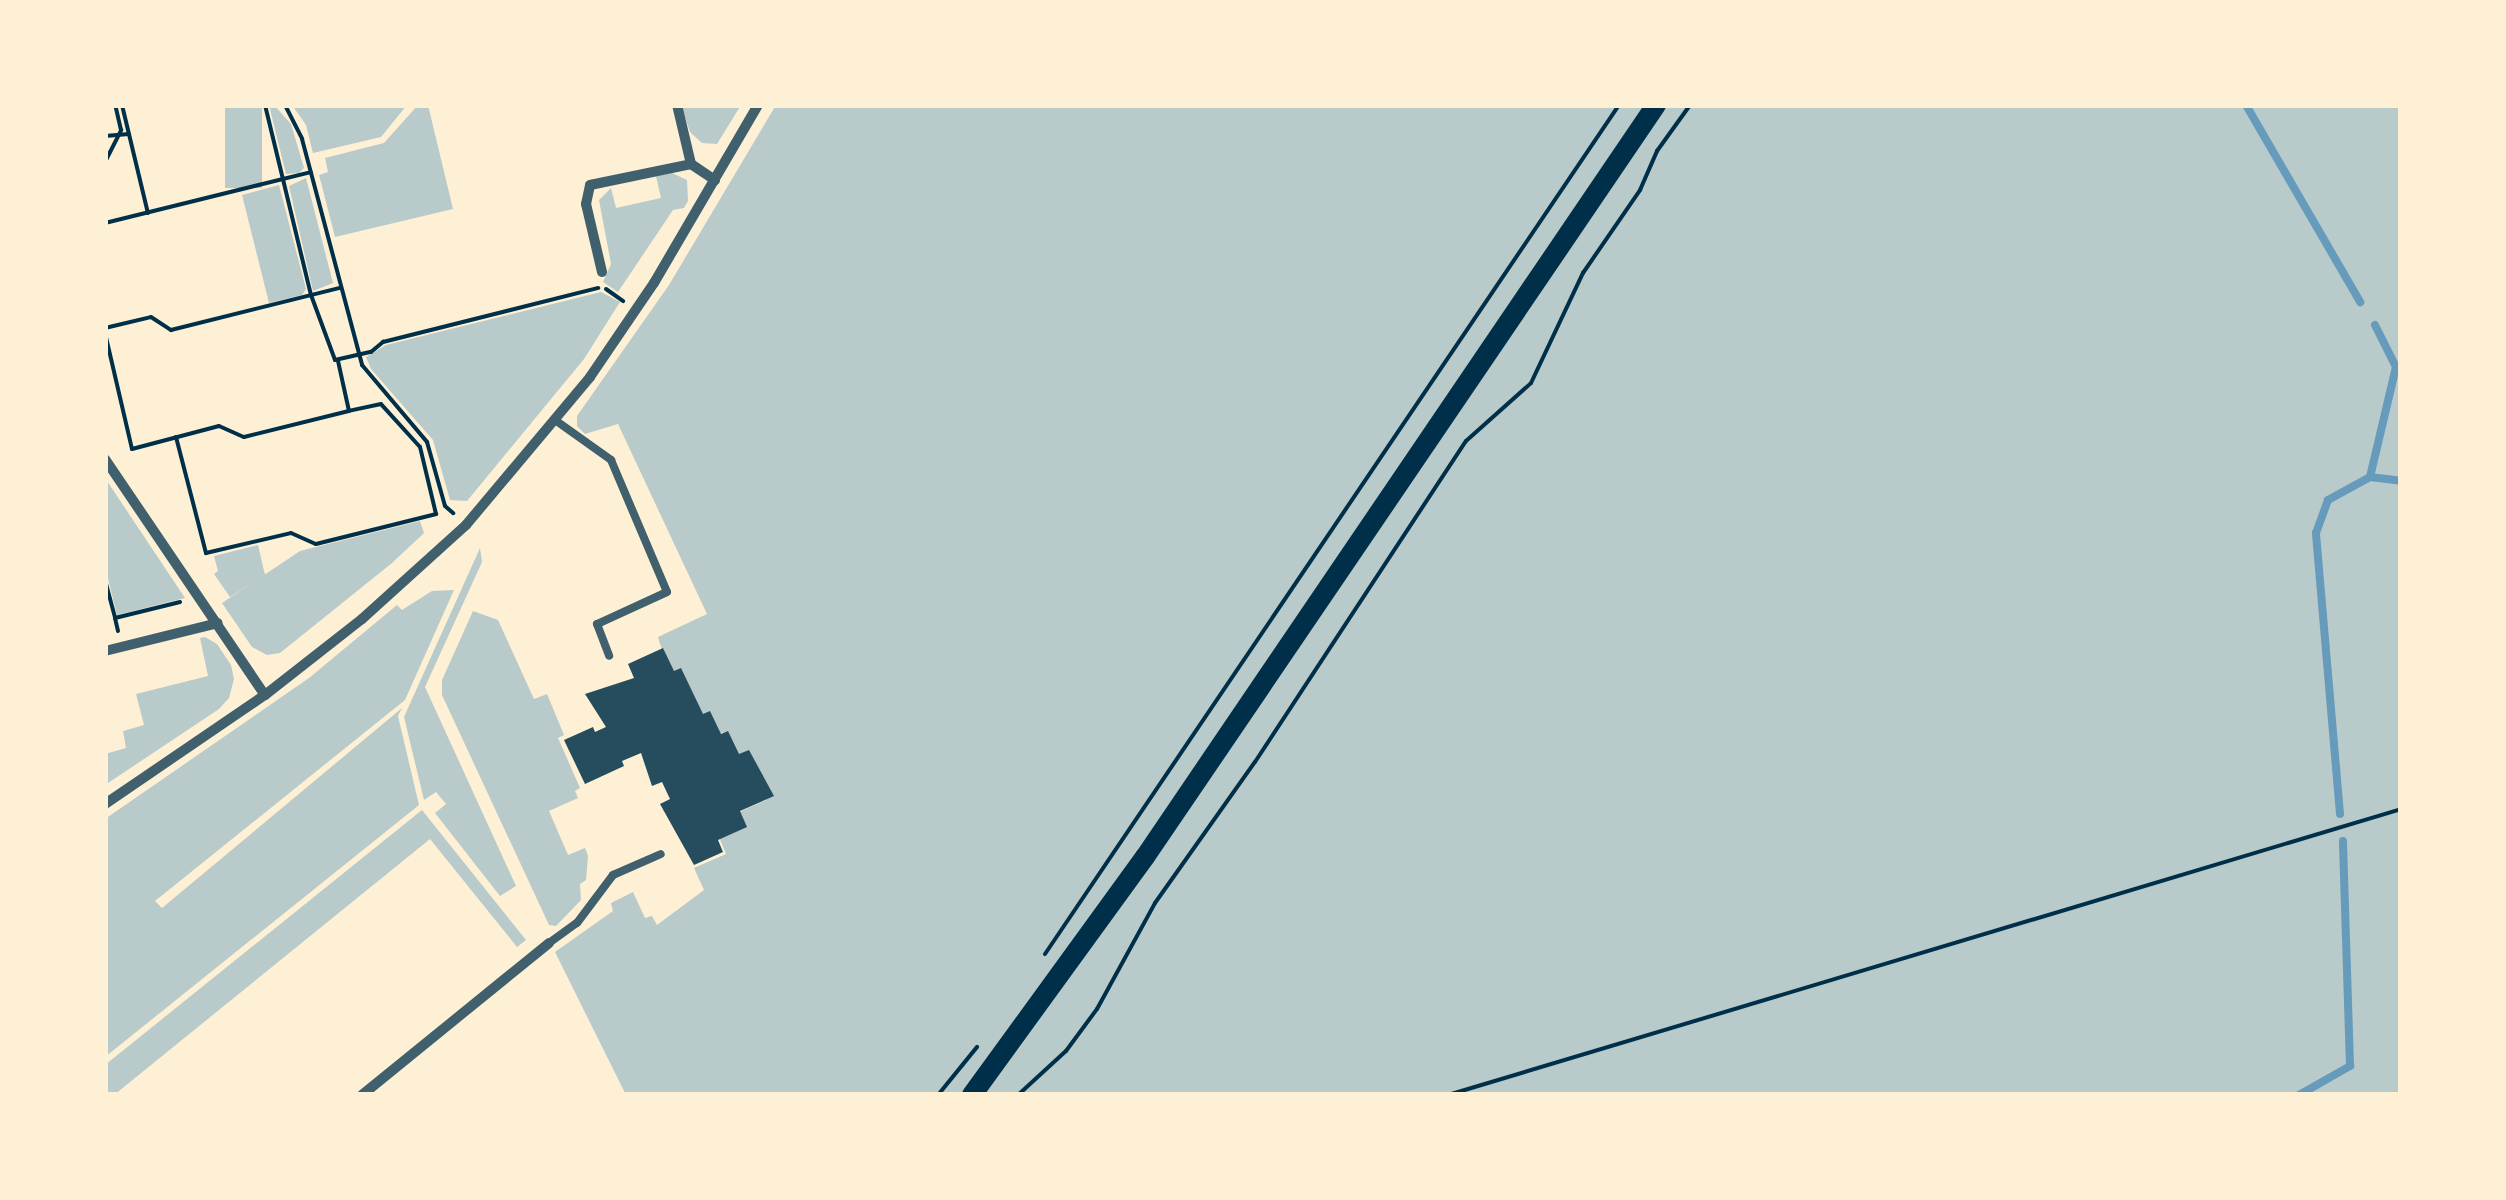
<!DOCTYPE html>
<style>
body{margin:0}
#map{position:relative;width:2506px;height:1200px;overflow:hidden;background:#fdf0d5;font-family:"Times New Roman",serif}
div>[style]{position:absolute}
.green>*{inset:0;background:#b9caca;transform-origin:0 0}
.stream>*{height:8px;margin:-4px;padding:0 4px;transform-origin:4px;border-radius:4px;background:#669bbc}
.building>*{inset:0;background:#264d5e}
.path>*{height:4px;margin:-2px;padding:0 2px;transform-origin:2px;border-radius:2px;background:#003049}
.service>*{height:8px;margin:-4px;padding:0 4px;transform-origin:4px;border-radius:4px;background:#3f606c}
.minor>*{height:10px;margin:-5px;padding:0 5px;transform-origin:5px;border-radius:5px;background:#3f606c}
.secondary>*{height:20px;margin:-10px;padding:0 10px;transform-origin:10px;border-radius:10px;background:#003049}
span{translate:-50% -50%;white-space:nowrap;text-align:center;line-height:1.15;-webkit-text-stroke:8px #fdf0d5;paint-order:stroke}
.frame{position:absolute;inset:0;border:108px solid #fdf0d5;pointer-events:none}
</style>
<div id="map">
<div class="green">
<i style="left:225px;top:105px;width:37px;height:83px"></i>
<i style="clip-path:polygon(269px 105px,274px 105px,291px 124px,304px 168px,299px 173px,286px 174px)"></i>
<i style="clip-path:polygon(292px 105px,407px 105px,381px 137px,313px 153px,306px 125px)"></i>
<i style="clip-path:polygon(418px 105px,428px 105px,453px 209px,335px 237px,319px 175px,328px 172px,325px 158px,384px 143px)"></i>
<i style="clip-path:polygon(681px 105px,741px 105px,717px 144px,702px 143px,690px 132px)"></i>
<i style="clip-path:polygon(776px 105px,2401px 105px,2401px 1095px,626px 1095px,555px 952px,613px 911px,611px 903px,633px 892px,645px 918px,652px 916px,657px 925px,704px 890px,694px 868px,726px 854px,719px 837px,737px 813px,766px 800px,747px 756px,736px 759px,725px 732px,718px 734px,693px 721px,660px 644px,658px 637px,707px 614px,618px 424px,585px 434px,577px 426px,577px 416px,669px 285px)"></i>
<i style="clip-path:polygon(672px 173px,687px 180px,688px 201px,684px 208px,673px 210px,618px 292px,603px 282px,611px 264px,599px 200px,611px 188px,616px 208px,661px 198px,656px 176px)"></i>
<i style="clip-path:polygon(306px 178px,333px 283px,313px 291px,289px 186px)"></i>
<i style="clip-path:polygon(279px 185px,306px 289px,302px 295px,269px 303px,242px 195px)"></i>
<i style="clip-path:polygon(601px 292px,620px 302px,584px 359px,467px 501px,450px 500px,433px 440px,371px 369px,366px 357px,386px 345px)"></i>
<i style="clip-path:polygon(105px 478px,185px 598px,117px 615px,105px 567px)"></i>
<i style="clip-path:polygon(420px 521px,424px 533px,392px 563px,280px 653px,267px 655px,252px 647px,222px 603px,300px 551px)"></i>
<i style="clip-path:polygon(258px 545px,265px 575px,230px 597px,214px 574px,218px 571px,214px 556px)"></i>
<i style="clip-path:polygon(480px 548px,482px 562px,425px 687px,516px 886px,500px 896px,435px 813px,446px 804px,436px 792px,424px 800px,404px 717px)"></i>
<i style="clip-path:polygon(454px 590px,405px 700px,155px 901px,162px 908px,402px 708px,398px 716px,419px 805px,105px 1057px,105px 819px,309px 678px,397px 605px,402px 610px,432px 591px)"></i>
<i style="clip-path:polygon(473px 611px,498px 620px,534px 699px,547px 694px,564px 735px,558px 738px,580px 788px,575px 791px,578px 798px,549px 811px,568px 855px,585px 848px,588px 856px,586px 880px,580px 884px,581px 900px,556px 926px,549px 925px,442px 695px,442px 680px)"></i>
<i style="clip-path:polygon(205px 637px,217px 644px,231px 665px,234px 679px,229px 698px,219px 709px,105px 785px,105px 754px,126px 748px,123px 731px,144px 725px,136px 694px,208px 676px,200px 638px)"></i>
<i style="clip-path:polygon(422px 810px,526px 940px,517px 947px,430px 839px,114px 1095px,105px 1095px,105px 1065px)"></i>
</div>
<div class="stream">
<i style="left:2246px;top:105px;width:228px;rotate:59.9deg"></i>
<i style="left:2370px;top:477px;width:31px;rotate:7deg"></i>
<i style="left:2340px;top:814px;width:282px;rotate:-94.9deg"></i>
<i style="left:2316px;top:533px;width:35px;rotate:-70deg"></i>
<i style="left:2328px;top:500px;width:48px;rotate:-28.7deg"></i>
<i style="left:2370px;top:477px;width:113px;rotate:-76.7deg"></i>
<i style="left:2396px;top:367px;width:47px;rotate:-116.6deg"></i>
<i style="left:2299px;top:1095px;width:59px;rotate:-29.6deg"></i>
<i style="left:2350px;top:1066px;width:225px;rotate:-91.8deg"></i>
</div>
<div class="building">
<i style="clip-path:polygon(663px 648px,674px 671px,681px 668px,703px 714px,710px 711px,721px 734px,728px 731px,739px 754px,749px 750px,774px 796px,740px 811px,747px 827px,718px 840px,723px 852px,694px 865px,660px 804px,670px 799px,662px 782px,652px 786px,641px 753px,622px 761px,624px 766px,585px 784px,564px 740px,593px 727px,595px 732px,606px 727px,585px 694px,634px 678px,628px 664px)"></i>
</div>
<div class="path">
<i style="left:122px;top:105px;width:111px;rotate:76.5deg"></i>
<i style="left:265px;top:105px;width:195px;rotate:76.4deg"></i>
<i style="left:311px;top:295px;width:69px;rotate:69.7deg"></i>
<i style="left:335px;top:360px;width:37px;rotate:-13deg"></i>
<i style="left:371px;top:352px;width:16px;rotate:-40deg"></i>
<i style="left:383px;top:342px;width:222px;rotate:-14.1deg"></i>
<i style="left:285px;top:105px;width:38px;rotate:63deg"></i>
<i style="left:302px;top:139px;width:234px;rotate:75.1deg"></i>
<i style="left:362px;top:365px;width:101px;rotate:49.8deg"></i>
<i style="left:427px;top:442px;width:66px;rotate:74.3deg"></i>
<i style="left:445px;top:506px;width:11px;rotate:41deg"></i>
<i style="left:105px;top:136px;width:24px;rotate:-5deg"></i>
<i style="left:105px;top:162px;width:36px;rotate:-63deg"></i>
<i style="left:121px;top:130px;width:26px;rotate:-103deg"></i>
<i style="left:105px;top:223px;width:212px;rotate:-13.9deg"></i>
<i style="left:606px;top:289px;width:21px;rotate:35deg"></i>
<i style="left:105px;top:328px;width:47px;rotate:-13.4deg"></i>
<i style="left:151px;top:317px;width:24px;rotate:33deg"></i>
<i style="left:171px;top:330px;width:174px;rotate:-14deg"></i>
<i style="left:105px;top:333px;width:119px;rotate:76.9deg"></i>
<i style="left:132px;top:449px;width:90px;rotate:-14.8deg"></i>
<i style="left:219px;top:426px;width:27px;rotate:24deg"></i>
<i style="left:244px;top:437px;width:108px;rotate:-13.9deg"></i>
<i style="left:349px;top:411px;width:51px;rotate:-102.4deg"></i>
<i style="left:176px;top:437px;width:120px;rotate:75.5deg"></i>
<i style="left:206px;top:553px;width:87px;rotate:-13.2deg"></i>
<i style="left:291px;top:533px;width:27px;rotate:24deg"></i>
<i style="left:316px;top:544px;width:124px;rotate:-14deg"></i>
<i style="left:436px;top:514px;width:69px;rotate:-103.4deg"></i>
<i style="left:420px;top:447px;width:58px;rotate:-132.2deg"></i>
<i style="left:381px;top:404px;width:33px;rotate:168deg"></i>
<i style="left:105px;top:580px;width:39px;rotate:75deg"></i>
<i style="left:118px;top:631px;width:13px;rotate:-103deg"></i>
<i style="left:115px;top:618px;width:67px;rotate:-13.8deg"></i>
<i style="left:1045px;top:954px;width:1025px;rotate:-55.94deg"></i>
<i style="left:938px;top:1095px;width:62px;rotate:-50.9deg"></i>
<i style="left:1018px;top:1095px;width:65px;rotate:-42.5deg"></i>
<i style="left:1066px;top:1051px;width:52px;rotate:-53.6deg"></i>
<i style="left:1097px;top:1009px;width:121px;rotate:-61.3deg"></i>
<i style="left:1155px;top:903px;width:173px;rotate:-54.7deg"></i>
<i style="left:1255px;top:762px;width:384px;rotate:-56.7deg"></i>
<i style="left:1466px;top:441px;width:87px;rotate:-41.7deg"></i>
<i style="left:1531px;top:383px;width:122px;rotate:-64.7deg"></i>
<i style="left:1583px;top:273px;width:101px;rotate:-55.5deg"></i>
<i style="left:1640px;top:190px;width:43px;rotate:-66.4deg"></i>
<i style="left:1657px;top:151px;width:57px;rotate:-54.3deg"></i>
<i style="left:1448px;top:1095px;width:995px;rotate:-16.7deg"></i>
</div>
<div class="service">
<i style="left:555px;top:420px;width:69px;rotate:35.5deg"></i>
<i style="left:611px;top:460px;width:143px;rotate:67deg"></i>
<i style="left:667px;top:592px;width:77px;rotate:155.4deg"></i>
<i style="left:597px;top:624px;width:34px;rotate:69deg"></i>
<i style="left:549px;top:943px;width:34px;rotate:-36deg"></i>
<i style="left:577px;top:923px;width:60px;rotate:-53.1deg"></i>
<i style="left:613px;top:875px;width:52px;rotate:-23.6deg"></i>
</div>
<div class="minor">
<i style="left:691px;top:164px;width:29px;rotate:34deg"></i>
<i style="left:602px;top:272px;width:70px;rotate:-103.2deg"></i>
<i style="left:586px;top:204px;width:19px;rotate:-78deg"></i>
<i style="left:590px;top:185px;width:103px;rotate:-11.7deg"></i>
<i style="left:691px;top:164px;width:61px;rotate:-103.3deg"></i>
<i style="left:105px;top:459px;width:285px;rotate:55.9deg"></i>
<i style="left:105px;top:651px;width:116px;rotate:-13.9deg"></i>
<i style="left:105px;top:804px;width:194px;rotate:-34.3deg"></i>
<i style="left:265px;top:695px;width:123px;rotate:-38.1deg"></i>
<i style="left:362px;top:619px;width:140px;rotate:-42.1deg"></i>
<i style="left:466px;top:525px;width:193px;rotate:-50deg"></i>
<i style="left:590px;top:377px;width:114px;rotate:-55.8deg"></i>
<i style="left:654px;top:283px;width:206px;rotate:-59.7deg"></i>
<i style="left:362px;top:1095px;width:241px;rotate:-39.1deg"></i>
</div>
<div class="secondary">
<i style="left:972px;top:1095px;width:294px;rotate:-54deg"></i>
<i style="left:1145px;top:857px;width:909px;rotate:-55.8deg"></i>
</div>
<div class="frame"></div>
</div>
